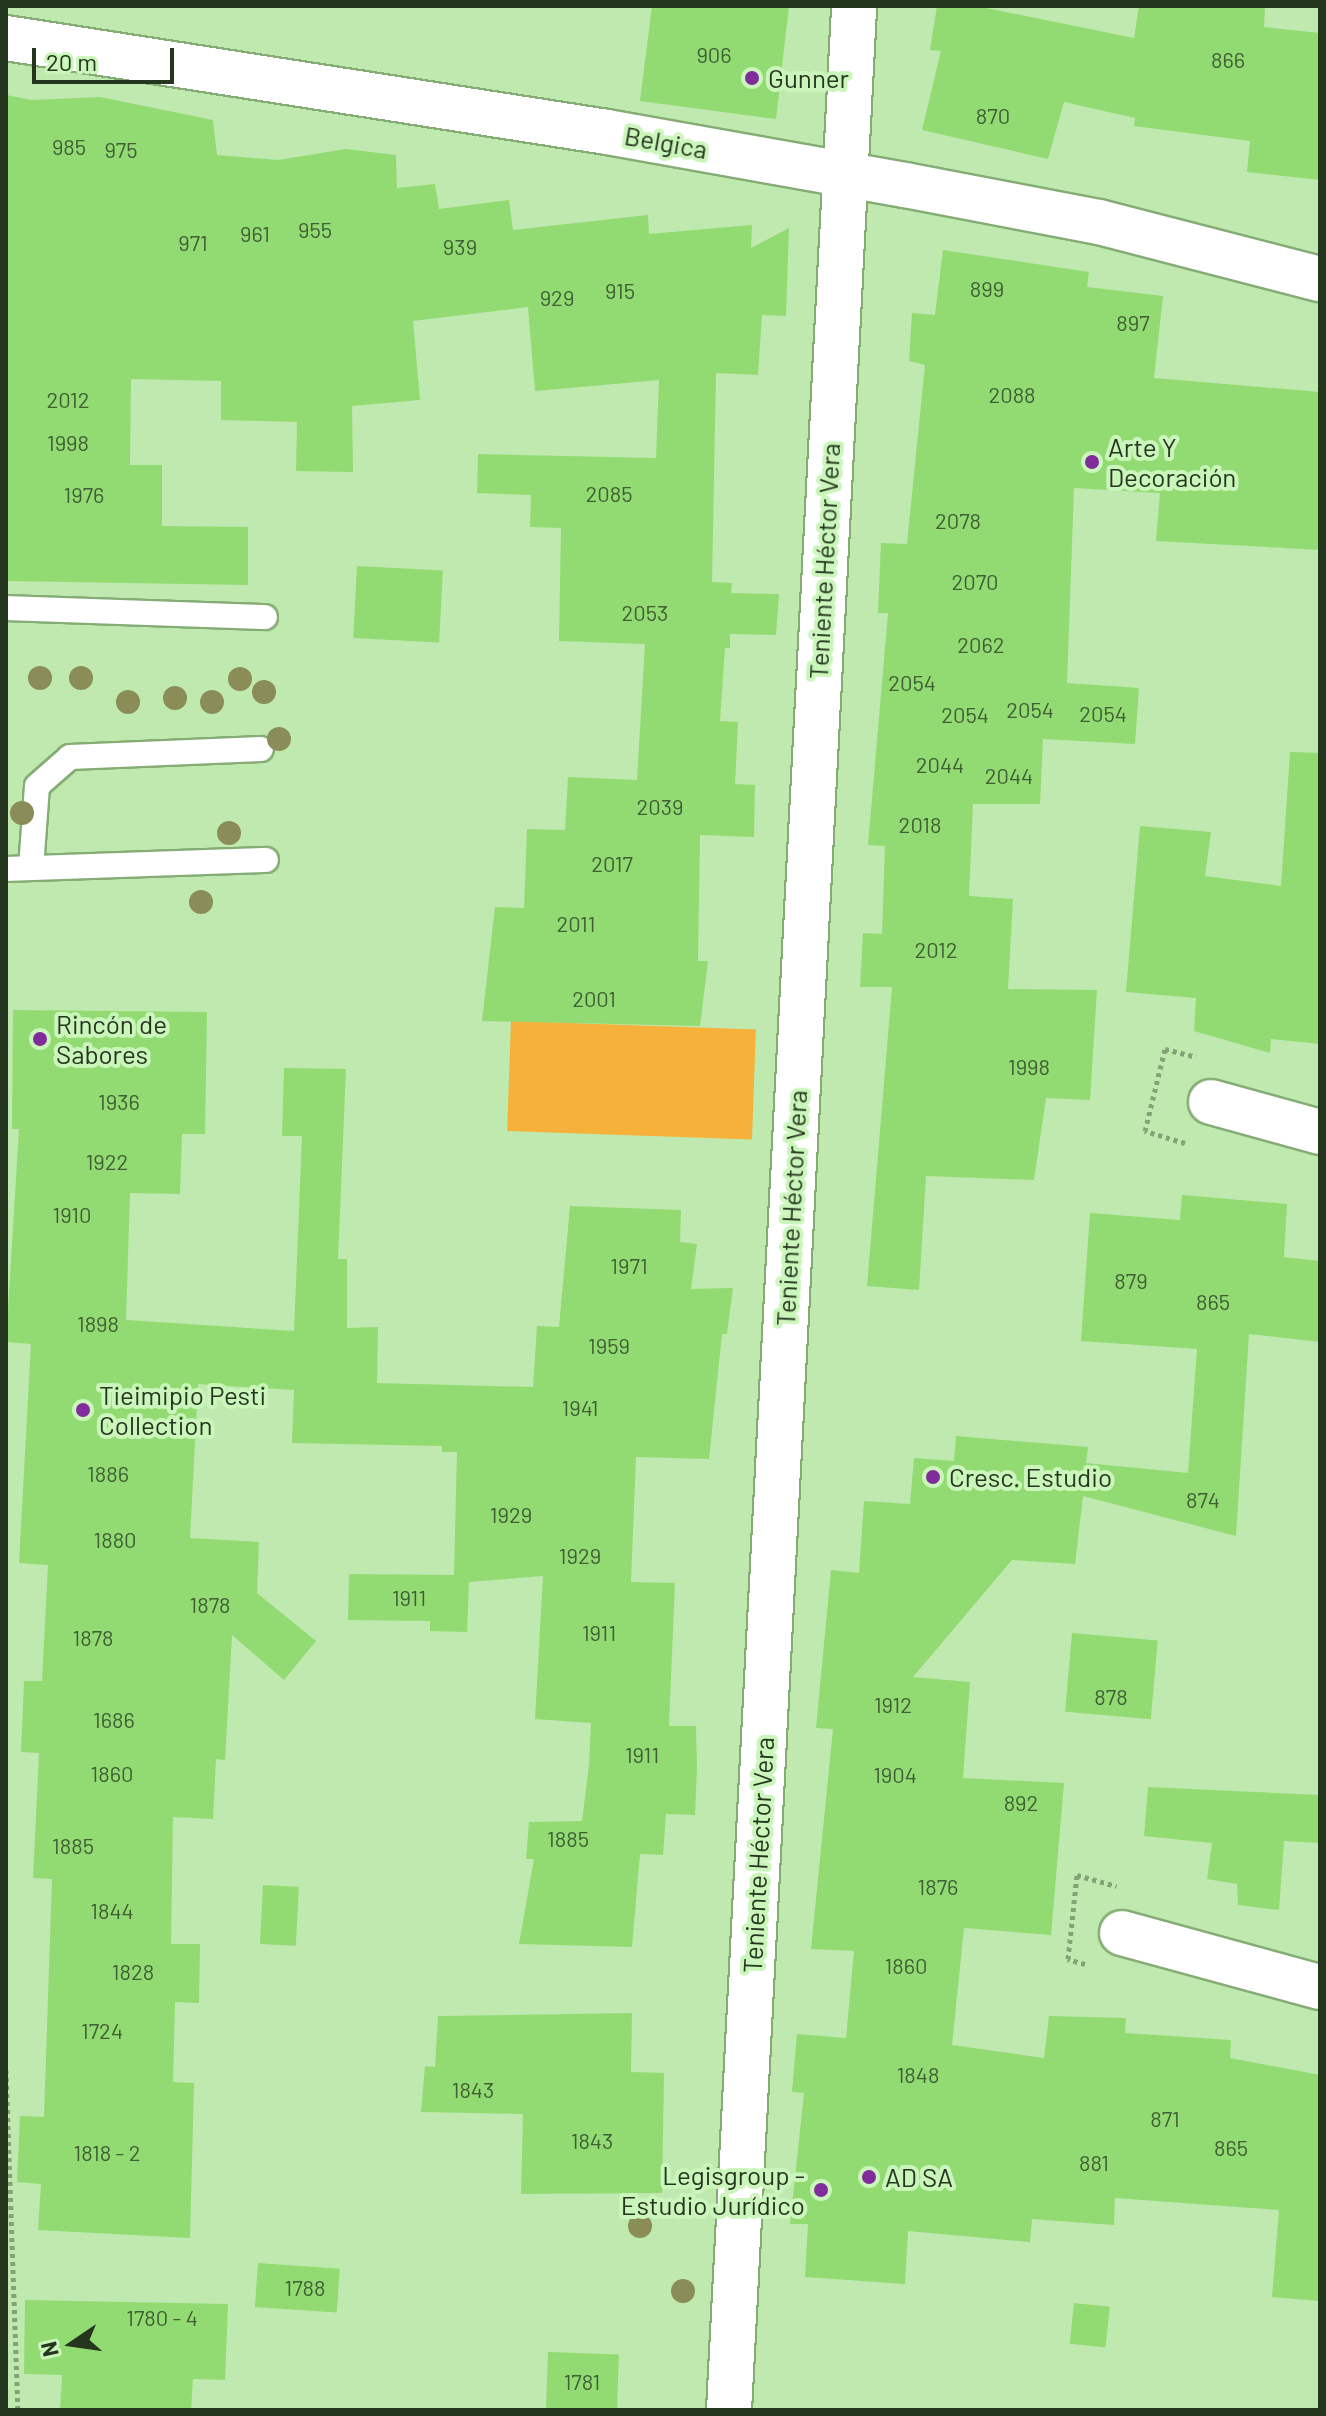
<!DOCTYPE html>
<meta charset="utf-8">
<style>
body{margin:0}
#map{position:relative;width:1326px;height:2416px;overflow:hidden;background:#bfe9ae;font-family:Barlow,sans-serif}
div>[style]{position:absolute}
.green>*{inset:0;background:#f5b139;transform-origin:0 0}
.building>*{inset:0;background:#92db73;transform-origin:0 0}
.path>*{height:5px;margin-top:-2.5px;transform-origin:0;background:repeating-linear-gradient(90deg,#83a376 0 4px,transparent 0 8px)}
.roads{filter:drop-shadow(2px 0 #84ac74) drop-shadow(-2px 0 #84ac74) drop-shadow(0 2px #84ac74) drop-shadow(0 -2px #84ac74)}
.lane>*{height:24px;margin:-12px;padding:0 12px;transform-origin:12px;border-radius:12px;background:#fff}
.street>*{height:44px;margin:-22px;padding:0 22px;transform-origin:22px;border-radius:22px;background:#fff}
.trees>*{width:24px;height:24px;margin:-12px;border-radius:50%;background:#8a8d57}
.dots>*{width:22px;height:22px;translate:-50% -50%;box-sizing:border-box;border:4px solid #cbf6bb;border-radius:50%}
span{translate:-50% -50%;white-space:nowrap;text-align:center;line-height:1.15;-webkit-text-stroke:8px #cbf6bb;paint-order:stroke}
.number-label{font-size:22px;color:#405f34}
.number-label span{-webkit-text-stroke-width:0}
.poi-label{font-size:26px;color:#25361f}
.left{translate:0 -50%;text-align:left}
.right{translate:-100% -50%;text-align:right}
.street-label{font-size:26px;color:#25361f}
.frame{position:absolute;inset:0;border:8px solid #25361f;pointer-events:none}
.north{position:absolute;left:32px;top:2304px;width:80px;height:80px;-webkit-text-stroke:6px #cbf6bb;paint-order:stroke;rotate:257deg;font-size:22px;font-weight:700;line-height:32px;text-align:center;color:#25361f}
.north::after{content:'';display:block;margin:auto;width:28px;height:36px;background:#25361f;clip-path:polygon(50% 0,100% 100%,50% 72%,0 100%)}
.scale{position:absolute;left:32px;top:48px;width:142px;height:36px;box-sizing:border-box;border:4px solid #25361f;border-top:0;padding-left:10px;font-size:24px;line-height:28px;white-space:nowrap;color:#25361f;-webkit-text-stroke:6px #cbf6bb;paint-order:stroke}
</style>
<div id="map">
<div class="green">
<i style="left:511px;top:1021px;width:245px;height:110px;rotate:2deg"></i>
</div>
<div class="building">
<i style="clip-path:polygon(652px 6px,789px 6px,776px 119px,640px 101px)"></i>
<i style="clip-path:polygon(937px 6px,976px 6px,1134px 38px,1139px 6px,1265px 6px,1264px 27px,1320px 33px,1320px 180px,1247px 172px,1250px 141px,1134px 126px,1135px 118px,1064px 102px,1048px 159px,922px 130px,941px 51px,930px 50px)"></i>
<i style="clip-path:polygon(6px 95px,32px 100px,100px 97px,213px 120px,217px 155px,278px 160px,346px 149px,396px 155px,397px 188px,435px 184px,439px 209px,509px 200px,513px 230px,648px 215px,649px 234px,752px 225px,751px 248px,789px 228px,786px 316px,762px 315px,758px 375px,716px 373px,712px 582px,732px 583px,731px 593px,779px 594px,776px 635px,730px 634px,730px 648px,725px 648px,720px 721px,738px 722px,735px 784px,755px 785px,754px 837px,700px 835px,698px 961px,708px 961px,700px 1026px,482px 1021px,495px 907px,524px 908px,527px 829px,565px 830px,568px 777px,637px 780px,645px 644px,559px 641px,561px 528px,530px 527px,531px 495px,477px 493px,478px 454px,656px 458px,659px 380px,535px 391px,528px 307px,413px 321px,420px 400px,352px 406px,353px 472px,296px 471px,297px 422px,221px 420px,221px 381px,131px 379px,130px 465px,162px 465px,162px 526px,248px 527px,248px 585px,6px 581px)"></i>
<i style="clip-path:polygon(943px 250px,1089px 272px,1087px 287px,1163px 296px,1154px 378px,1320px 392px,1320px 550px,1156px 541px,1160px 493px,1074px 488px,1067px 683px,1139px 688px,1135px 744px,1043px 739px,1040px 804px,973px 804px,969px 896px,1013px 899px,1008px 989px,1097px 990px,1090px 1100px,1046px 1098px,1034px 1180px,926px 1176px,919px 1290px,867px 1286px,892px 987px,860px 987px,863px 933px,882px 934px,885px 846px,868px 845px,888px 613px,878px 613px,881px 543px,907px 544px,925px 365px,909px 361px,912px 313px,935px 315px)"></i>
<i style="left:357px;top:566px;width:86px;height:72px;rotate:3deg"></i>
<i style="clip-path:polygon(1290px 752px,1320px 753px,1320px 1044px,1271px 1039px,1270px 1053px,1194px 1031px,1196px 998px,1126px 992px,1140px 826px,1211px 832px,1205px 876px,1281px 886px)"></i>
<i style="clip-path:polygon(13px 1010px,207px 1012px,205px 1134px,182px 1134px,180px 1194px,130px 1193px,126px 1320px,294px 1331px,302px 1136px,282px 1136px,284px 1068px,346px 1069px,338px 1259px,347px 1259px,347px 1328px,378px 1327px,377px 1383px,533px 1387px,537px 1326px,559px 1327px,570px 1206px,681px 1210px,680px 1242px,697px 1244px,691px 1289px,733px 1288px,727px 1334px,722px 1334px,709px 1459px,636px 1457px,631px 1582px,675px 1583px,669px 1726px,696px 1726px,697px 1769px,695px 1815px,666px 1814px,663px 1855px,640px 1854px,632px 1947px,519px 1944px,534px 1859px,526px 1859px,529px 1822px,582px 1821px,589px 1765px,591px 1723px,535px 1719px,543px 1576px,469px 1582px,467px 1632px,430px 1631px,430px 1621px,348px 1620px,349px 1574px,454px 1575px,457px 1452px,442px 1452px,442px 1446px,292px 1443px,294px 1390px,198px 1384px,190px 1538px,259px 1542px,257px 1593px,316px 1641px,284px 1680px,232px 1635px,225px 1760px,216px 1759px,213px 1819px,173px 1817px,171px 1944px,200px 1944px,199px 2003px,175px 2002px,173px 2082px,194px 2083px,190px 2238px,38px 2230px,41px 2184px,17px 2182px,20px 2116px,44px 2117px,52px 1879px,33px 1878px,39px 1753px,21px 1752px,24px 1681px,42px 1681px,48px 1565px,19px 1563px,31px 1344px,6px 1342px,19px 1129px,12px 1129px)"></i>
<i style="clip-path:polygon(1182px 1195px,1287px 1204px,1284px 1257px,1320px 1261px,1320px 1342px,1249px 1334px,1236px 1536px,1083px 1496px,1075px 1564px,1012px 1560px,913px 1677px,970px 1682px,963px 1778px,1064px 1783px,1051px 1935px,964px 1928px,952px 2045px,1044px 2058px,1049px 2016px,1126px 2018px,1125px 2033px,1231px 2040px,1230px 2058px,1320px 2075px,1320px 2301px,1272px 2297px,1279px 2210px,1115px 2198px,1114px 2225px,1032px 2219px,1030px 2242px,908px 2231px,905px 2284px,805px 2277px,808px 2224px,790px 2224px,804px 2093px,792px 2092px,797px 2034px,846px 2038px,854px 1951px,811px 1949px,833px 1729px,816px 1728px,831px 1570px,859px 1573px,864px 1501px,910px 1504px,914px 1458px,954px 1461px,956px 1436px,1088px 1447px,1086px 1463px,1188px 1473px,1197px 1349px,1081px 1341px,1090px 1213px,1180px 1220px)"></i>
<i style="left:1072px;top:1633px;width:86px;height:79px;rotate:5deg"></i>
<i style="clip-path:polygon(1148px 1787px,1320px 1795px,1320px 1843px,1284px 1841px,1279px 1910px,1238px 1905px,1237px 1884px,1207px 1879px,1212px 1843px,1144px 1836px)"></i>
<i style="left:263px;top:1885px;width:36px;height:59px;rotate:3deg"></i>
<i style="clip-path:polygon(632px 2013px,631px 2072px,664px 2073px,662px 2193px,521px 2194px,523px 2114px,421px 2112px,425px 2066px,435px 2067px,438px 2016px)"></i>
<i style="left:258px;top:2263px;width:82px;height:44px;rotate:4deg"></i>
<i style="clip-path:polygon(25px 2300px,228px 2304px,225px 2380px,193px 2379px,191px 2410px,60px 2410px,62px 2375px,24px 2374px)"></i>
<i style="left:1074px;top:2303px;width:36px;height:41px;rotate:6deg"></i>
<i style="left:548px;top:2352px;width:71px;height:58px;rotate:2deg"></i>
</div>
<div class="path">
<i style="left:1185px;top:1143px;width:42px;rotate:-163.3deg"></i>
<i style="left:1145px;top:1131px;width:84px;rotate:-76.3deg"></i>
<i style="left:1165px;top:1049px;width:32px;rotate:14deg"></i>
<i style="left:1085px;top:1964px;width:18px;rotate:-164deg"></i>
<i style="left:1068px;top:1959px;width:84px;rotate:-83.9deg"></i>
<i style="left:1077px;top:1875px;width:41px;rotate:15.8deg"></i>
<i style="left:6px;top:2070px;width:340px;rotate:88deg"></i>
</div>
<div class="roads">
<div class="lane">
<i style="left:6px;top:608px;width:259px;rotate:2deg"></i>
<i style="left:31px;top:868px;width:82px;rotate:-85.8deg"></i>
<i style="left:37px;top:786px;width:44px;rotate:-41.3deg"></i>
<i style="left:70px;top:757px;width:191px;rotate:-2.4deg"></i>
<i style="left:6px;top:869px;width:260px;rotate:-2deg"></i>
</div>
<div class="street">
<i style="left:6px;top:38px;width:608px;rotate:8.89deg"></i>
<i style="left:607px;top:132px;width:303px;rotate:10.1deg"></i>
<i style="left:905px;top:185px;width:197px;rotate:10.8deg"></i>
<i style="left:1099px;top:222px;width:228px;rotate:14.5deg"></i>
<i style="left:1211px;top:1102px;width:113px;rotate:15.4deg"></i>
<i style="left:1122px;top:1933px;width:205px;rotate:15.3deg"></i>
<i style="left:729px;top:2410px;width:2407px;rotate:-87.02deg"></i>
</div>
</div>
<div class="trees">
<i style="left:40px;top:678px"></i>
<i style="left:81px;top:678px"></i>
<i style="left:240px;top:679px"></i>
<i style="left:264px;top:692px"></i>
<i style="left:175px;top:698px"></i>
<i style="left:128px;top:702px"></i>
<i style="left:212px;top:702px"></i>
<i style="left:279px;top:739px"></i>
<i style="left:22px;top:813px"></i>
<i style="left:229px;top:833px"></i>
<i style="left:201px;top:902px"></i>
<i style="left:640px;top:2226px"></i>
<i style="left:683px;top:2291px"></i>
</div>
<div class="dots">
<i style="left:752px;top:78px;background:#812c9b"></i>
<i style="left:1092px;top:462px;background:#812c9b"></i>
<i style="left:40px;top:1039px;background:#812c9b"></i>
<i style="left:83px;top:1410px;background:#812c9b"></i>
<i style="left:933px;top:1477px;background:#812c9b"></i>
<i style="left:869px;top:2177px;background:#812c9b"></i>
<i style="left:821px;top:2190px;background:#812c9b"></i>
</div>
<div class="number-label">
<span style="left:714px;top:55px">906</span>
<span style="left:1228px;top:60px">866</span>
<span style="left:993px;top:116px">870</span>
<span style="left:69px;top:147px">985</span>
<span style="left:121px;top:150px">975</span>
<span style="left:315px;top:230px">955</span>
<span style="left:255px;top:234px">961</span>
<span style="left:193px;top:243px">971</span>
<span style="left:460px;top:247px">939</span>
<span style="left:987px;top:289px">899</span>
<span style="left:620px;top:291px">915</span>
<span style="left:557px;top:298px">929</span>
<span style="left:1133px;top:323px">897</span>
<span style="left:1012px;top:395px">2088</span>
<span style="left:68px;top:400px">2012</span>
<span style="left:68px;top:443px">1998</span>
<span style="left:609px;top:494px">2085</span>
<span style="left:84px;top:495px">1976</span>
<span style="left:958px;top:521px">2078</span>
<span style="left:975px;top:582px">2070</span>
<span style="left:645px;top:613px">2053</span>
<span style="left:981px;top:645px">2062</span>
<span style="left:912px;top:683px">2054</span>
<span style="left:1030px;top:710px">2054</span>
<span style="left:1103px;top:714px">2054</span>
<span style="left:965px;top:715px">2054</span>
<span style="left:940px;top:765px">2044</span>
<span style="left:1009px;top:776px">2044</span>
<span style="left:660px;top:807px">2039</span>
<span style="left:920px;top:825px">2018</span>
<span style="left:612px;top:864px">2017</span>
<span style="left:576px;top:924px">2011</span>
<span style="left:936px;top:950px">2012</span>
<span style="left:594px;top:999px">2001</span>
<span style="left:1029px;top:1067px">1998</span>
<span style="left:119px;top:1102px">1936</span>
<span style="left:107px;top:1162px">1922</span>
<span style="left:72px;top:1215px">1910</span>
<span style="left:629px;top:1266px">1971</span>
<span style="left:1131px;top:1281px">879</span>
<span style="left:1213px;top:1302px">865</span>
<span style="left:98px;top:1324px">1898</span>
<span style="left:609px;top:1346px">1959</span>
<span style="left:580px;top:1408px">1941</span>
<span style="left:108px;top:1474px">1886</span>
<span style="left:1203px;top:1500px">874</span>
<span style="left:511px;top:1515px">1929</span>
<span style="left:115px;top:1540px">1880</span>
<span style="left:580px;top:1556px">1929</span>
<span style="left:409px;top:1598px">1911</span>
<span style="left:210px;top:1605px">1878</span>
<span style="left:599px;top:1633px">1911</span>
<span style="left:93px;top:1638px">1878</span>
<span style="left:1111px;top:1697px">878</span>
<span style="left:893px;top:1705px">1912</span>
<span style="left:114px;top:1720px">1686</span>
<span style="left:642px;top:1755px">1911</span>
<span style="left:112px;top:1774px">1860</span>
<span style="left:895px;top:1775px">1904</span>
<span style="left:1021px;top:1803px">892</span>
<span style="left:568px;top:1839px">1885</span>
<span style="left:73px;top:1846px">1885</span>
<span style="left:938px;top:1887px">1876</span>
<span style="left:112px;top:1911px">1844</span>
<span style="left:906px;top:1966px">1860</span>
<span style="left:133px;top:1972px">1828</span>
<span style="left:102px;top:2031px">1724</span>
<span style="left:918px;top:2075px">1848</span>
<span style="left:473px;top:2090px">1843</span>
<span style="left:1165px;top:2119px">871</span>
<span style="left:592px;top:2141px">1843</span>
<span style="left:1231px;top:2148px">865</span>
<span style="left:107px;top:2153px">1818 - 2</span>
<span style="left:1094px;top:2163px">881</span>
<span style="left:305px;top:2288px">1788</span>
<span style="left:162px;top:2318px">1780 - 4</span>
<span style="left:582px;top:2382px">1781</span>
</div>
<div class="poi-label">
<span class="left" style="left:768px;top:78px">Gunner</span>
<span class="left" style="left:1108px;top:462px">Arte Y<br>Decoración</span>
<span class="left" style="left:56px;top:1039px">Rincón de<br>Sabores</span>
<span class="left" style="left:99px;top:1410px">Tieimipio Pesti<br>Collection</span>
<span class="left" style="left:949px;top:1477px">Cresc. Estudio</span>
<span class="right" style="left:805px;top:2190px">Legisgroup -<br>Estudio Jurídico</span>
<span class="left" style="left:885px;top:2177px">AD SA</span>
</div>
<div class="street-label">
<span style="left:666px;top:142px;rotate:10deg">Belgica</span>
<span style="left:824px;top:561px;rotate:-87deg">Teniente Héctor Vera</span>
<span style="left:791px;top:1208px;rotate:-87deg">Teniente Héctor Vera</span>
<span style="left:758px;top:1855px;rotate:-87deg">Teniente Héctor Vera</span>
</div>
<div class="frame"></div>
<div class="north">N</div>
<div class="scale">20 m</div>
</div>
